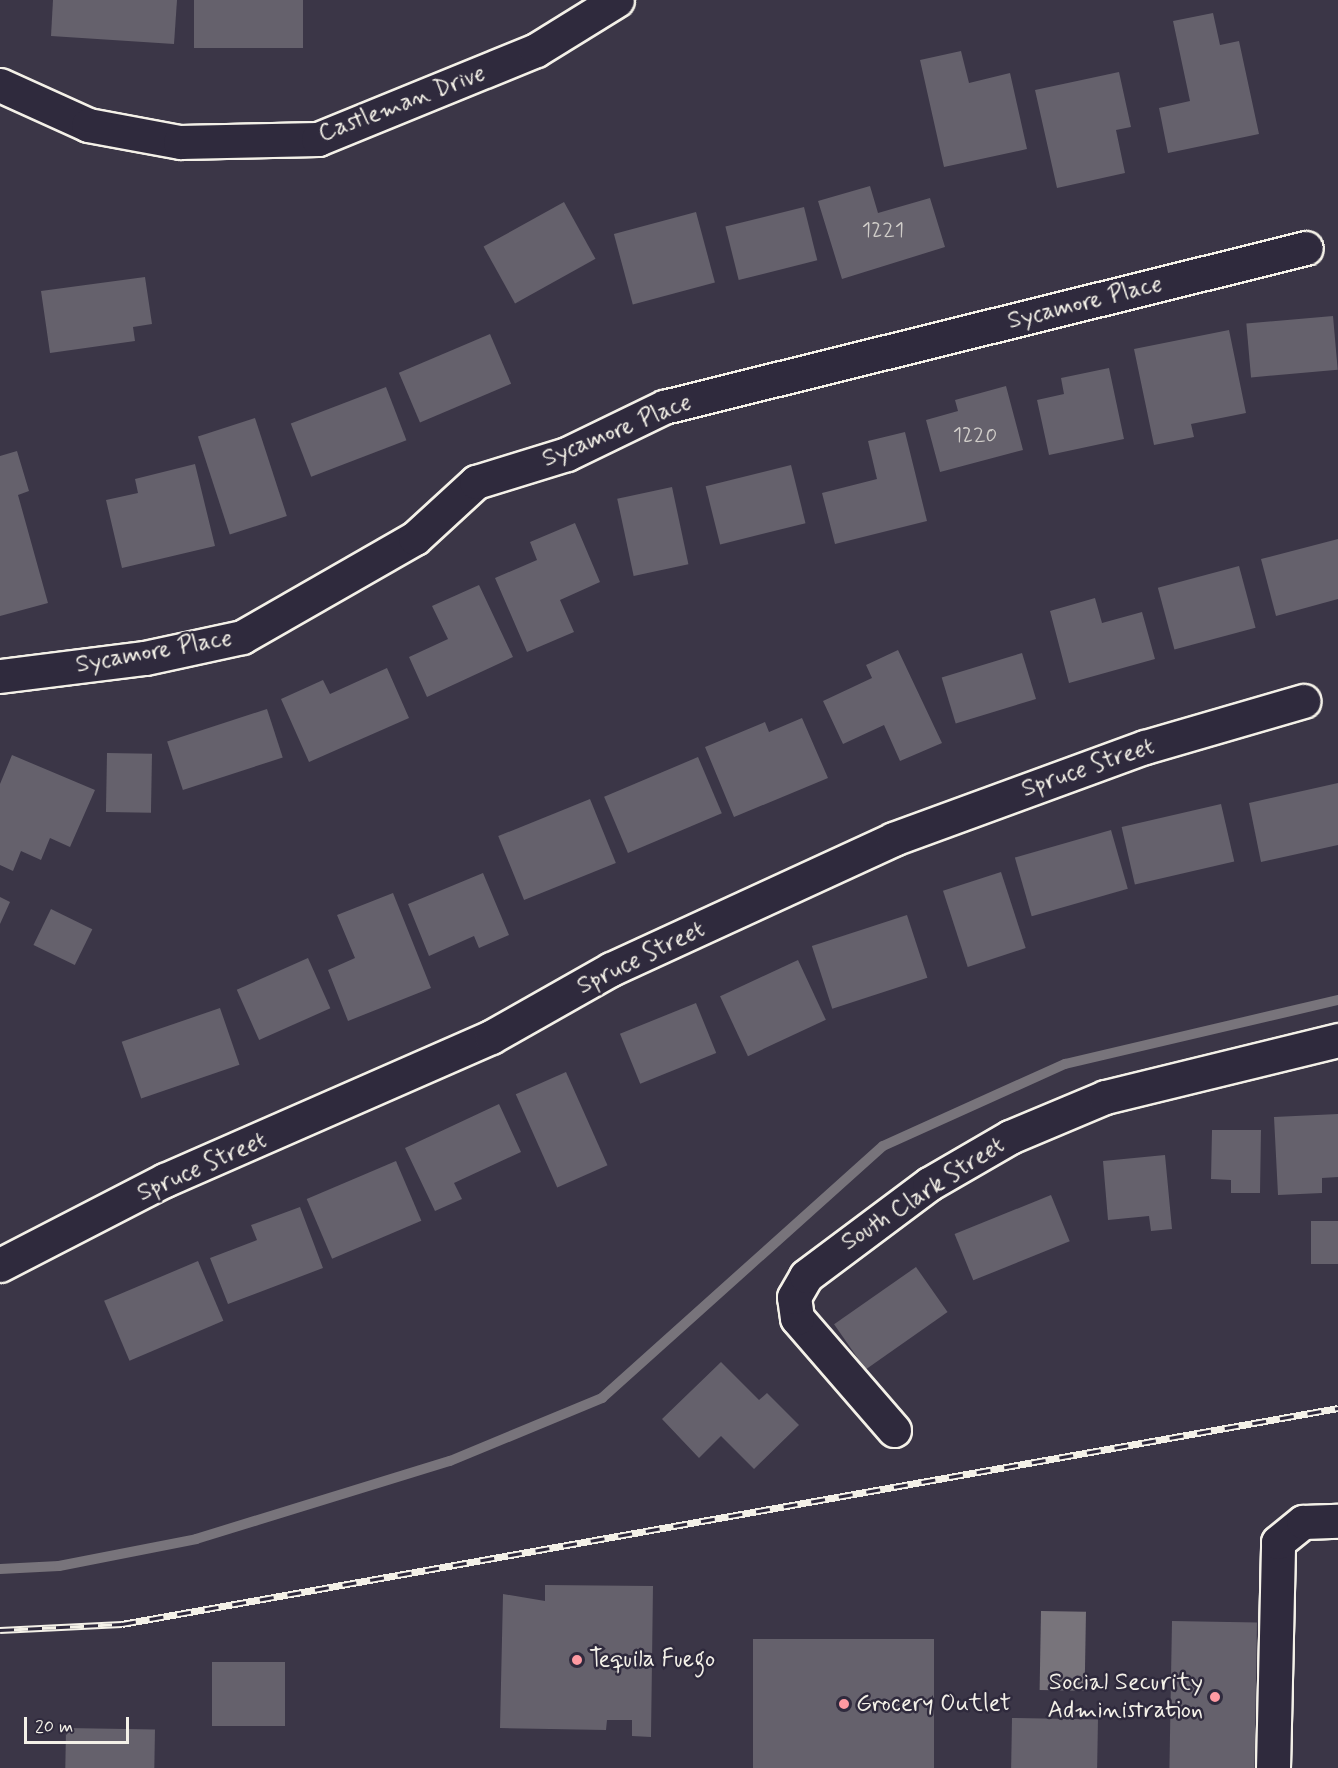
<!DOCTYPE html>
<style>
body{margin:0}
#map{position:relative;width:1338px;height:1768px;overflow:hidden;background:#3b3647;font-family:Mynerve,sans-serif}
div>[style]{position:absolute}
.water>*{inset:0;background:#78747b;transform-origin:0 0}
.stream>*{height:10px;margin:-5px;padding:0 5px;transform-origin:5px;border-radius:5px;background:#78747b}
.building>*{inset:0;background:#65616c;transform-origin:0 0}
.roads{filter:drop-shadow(2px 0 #f4f1e8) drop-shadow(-2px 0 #f4f1e8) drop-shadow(0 2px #f4f1e8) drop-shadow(0 -2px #f4f1e8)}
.minor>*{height:33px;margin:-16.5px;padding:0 16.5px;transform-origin:16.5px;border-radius:16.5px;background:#2f2a3d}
.rail>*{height:7px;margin-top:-3.5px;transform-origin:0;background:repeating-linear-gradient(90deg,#2f2a3d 0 14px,#f4f1e8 0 28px);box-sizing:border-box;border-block:2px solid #f4f1e8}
.dots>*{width:16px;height:16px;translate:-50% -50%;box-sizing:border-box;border:3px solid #2f2a3d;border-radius:50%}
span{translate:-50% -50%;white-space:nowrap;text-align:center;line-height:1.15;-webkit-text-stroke:5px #2f2a3d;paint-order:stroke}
.number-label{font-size:21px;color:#d0cdc9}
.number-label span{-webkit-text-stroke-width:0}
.street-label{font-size:24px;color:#f4f1e8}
.poi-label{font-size:24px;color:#f4f1e8}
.left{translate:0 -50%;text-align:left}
.right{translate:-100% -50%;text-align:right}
.scale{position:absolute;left:24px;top:1717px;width:105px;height:27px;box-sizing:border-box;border:3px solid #f4f1e8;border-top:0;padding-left:8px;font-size:18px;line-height:21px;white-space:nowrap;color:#f4f1e8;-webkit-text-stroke:4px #2f2a3d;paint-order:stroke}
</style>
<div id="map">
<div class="water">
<i style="left:1041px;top:1611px;width:45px;height:79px;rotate:1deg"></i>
</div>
<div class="stream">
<i style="left:0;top:1569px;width:59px;rotate:-2.9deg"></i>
<i style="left:59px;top:1566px;width:140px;rotate:-11.1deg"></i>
<i style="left:196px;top:1539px;width:266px;rotate:-17.1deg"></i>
<i style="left:450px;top:1461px;width:165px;rotate:-22.5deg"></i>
<i style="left:602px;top:1398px;width:377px;rotate:-41.9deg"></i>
<i style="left:883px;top:1146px;width:200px;rotate:-24.3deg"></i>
<i style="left:1065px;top:1064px;width:280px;rotate:-13.2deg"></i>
</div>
<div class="building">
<i style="clip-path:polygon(53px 0,177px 0,174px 44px,51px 36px)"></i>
<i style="left:194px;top:0;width:109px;height:48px"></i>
<i style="clip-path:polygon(1213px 13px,1220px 45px,1239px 41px,1259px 134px,1168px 153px,1159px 108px,1190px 101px,1173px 21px)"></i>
<i style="clip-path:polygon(961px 51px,969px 83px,1010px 73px,1027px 149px,944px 167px,920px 60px)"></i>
<i style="clip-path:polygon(1119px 72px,1131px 127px,1116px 130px,1125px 173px,1057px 188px,1035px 90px)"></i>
<i style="clip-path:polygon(870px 186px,878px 213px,930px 198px,945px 247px,842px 279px,818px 201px)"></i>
<i style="left:564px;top:202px;width:65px;height:92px;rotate:61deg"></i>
<i style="left:804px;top:207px;width:55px;height:81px;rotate:76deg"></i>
<i style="left:696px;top:212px;width:73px;height:85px;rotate:75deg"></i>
<i style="clip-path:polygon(145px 277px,152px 324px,133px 327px,135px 341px,50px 353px,41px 291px)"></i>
<i style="left:1333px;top:316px;width:54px;height:87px;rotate:85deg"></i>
<i style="clip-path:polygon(1229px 330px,1246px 413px,1191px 424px,1194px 437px,1154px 445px,1134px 349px)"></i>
<i style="left:490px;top:334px;width:54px;height:99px;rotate:67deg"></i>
<i style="clip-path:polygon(1109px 368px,1124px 439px,1049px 455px,1037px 400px,1064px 394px,1061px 378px)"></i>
<i style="clip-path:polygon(1006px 386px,1023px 450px,940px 472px,926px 420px,958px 411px,955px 400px)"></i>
<i style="left:386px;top:387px;width:57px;height:102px;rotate:69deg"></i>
<i style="left:255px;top:418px;width:103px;height:60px;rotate:72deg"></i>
<i style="clip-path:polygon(905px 432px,927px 521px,835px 544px,822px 493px,877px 479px,868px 441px)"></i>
<i style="clip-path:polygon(17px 451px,29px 491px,18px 495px,48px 603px,0 616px,0 456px)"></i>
<i style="clip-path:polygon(195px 464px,215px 546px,122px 568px,106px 500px,138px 493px,135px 479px)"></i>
<i style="left:791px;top:465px;width:60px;height:88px;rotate:76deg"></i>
<i style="left:672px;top:487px;width:79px;height:56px;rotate:78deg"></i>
<i style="clip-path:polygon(575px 523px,600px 582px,560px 600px,574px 632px,527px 652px,495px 578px,537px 560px,530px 542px)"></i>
<i style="clip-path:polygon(1338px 539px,1338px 599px,1276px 616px,1261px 559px)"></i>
<i style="left:1239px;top:566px;width:64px;height:84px;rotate:75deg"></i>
<i style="clip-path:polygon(479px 585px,513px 657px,427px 697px,409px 657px,448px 639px,432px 606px)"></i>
<i style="clip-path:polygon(1095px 598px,1102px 623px,1142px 612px,1155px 659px,1069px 683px,1050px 611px)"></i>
<i style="clip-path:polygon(898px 650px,942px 743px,900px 761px,884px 725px,843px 744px,823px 701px,872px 678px,866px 665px)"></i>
<i style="left:1022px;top:653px;width:48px;height:84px;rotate:73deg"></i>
<i style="clip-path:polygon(387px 668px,409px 718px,309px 762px,281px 699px,323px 680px,330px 694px)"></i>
<i style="left:267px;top:709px;width:51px;height:105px;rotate:72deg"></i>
<i style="clip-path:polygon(802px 718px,828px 778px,734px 817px,705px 747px,765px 722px,769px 732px)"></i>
<i style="left:107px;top:753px;width:45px;height:59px;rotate:1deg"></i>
<i style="clip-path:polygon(12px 755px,95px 790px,70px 847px,50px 838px,41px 860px,21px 851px,13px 871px,0 865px,0 784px)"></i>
<i style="left:698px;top:757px;width:61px;height:102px;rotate:67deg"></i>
<i style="clip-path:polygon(1338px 783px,1338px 845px,1261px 862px,1249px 803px)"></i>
<i style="left:590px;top:799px;width:69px;height:99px;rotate:68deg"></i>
<i style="left:1221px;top:804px;width:59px;height:102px;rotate:77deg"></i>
<i style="left:1111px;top:830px;width:61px;height:100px;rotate:74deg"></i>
<i style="left:1001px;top:872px;width:80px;height:61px;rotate:72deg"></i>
<i style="clip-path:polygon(483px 873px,509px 935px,479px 948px,474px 936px,429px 956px,408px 904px)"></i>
<i style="clip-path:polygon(393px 893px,431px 988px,348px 1021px,328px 970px,355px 958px,337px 915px)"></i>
<i style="clip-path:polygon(0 897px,10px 902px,0 924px)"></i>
<i style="left:51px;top:909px;width:46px;height:40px;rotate:26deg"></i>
<i style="left:907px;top:915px;width:66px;height:100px;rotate:72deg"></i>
<i style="left:308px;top:958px;width:55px;height:78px;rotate:66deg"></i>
<i style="left:798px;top:960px;width:66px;height:86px;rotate:65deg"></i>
<i style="left:696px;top:1003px;width:54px;height:82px;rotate:68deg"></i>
<i style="left:220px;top:1008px;width:60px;height:104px;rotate:71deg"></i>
<i style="left:566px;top:1072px;width:102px;height:55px;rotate:66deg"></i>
<i style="clip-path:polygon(499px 1104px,521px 1152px,454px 1183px,462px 1199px,435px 1211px,405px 1148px)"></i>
<i style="clip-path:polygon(1338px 1114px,1338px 1177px,1322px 1178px,1322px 1193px,1278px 1195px,1274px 1117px)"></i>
<i style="clip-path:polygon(1212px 1130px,1261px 1130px,1260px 1193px,1231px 1193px,1231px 1180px,1211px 1179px)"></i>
<i style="clip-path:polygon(1165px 1155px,1172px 1229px,1151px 1231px,1149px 1216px,1108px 1220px,1103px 1161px)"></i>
<i style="left:396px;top:1161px;width:65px;height:97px;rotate:67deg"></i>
<i style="left:1051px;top:1195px;width:50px;height:104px;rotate:68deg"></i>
<i style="clip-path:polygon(300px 1207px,323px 1268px,228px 1304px,210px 1258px,257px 1240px,251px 1225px)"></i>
<i style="left:1311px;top:1221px;width:27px;height:43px"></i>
<i style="left:198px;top:1261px;width:65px;height:102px;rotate:67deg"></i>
<i style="left:916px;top:1267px;width:55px;height:100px;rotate:55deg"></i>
<i style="clip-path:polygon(721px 1362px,759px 1400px,767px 1393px,799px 1425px,754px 1469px,721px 1436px,699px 1458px,662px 1419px)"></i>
<i style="clip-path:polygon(545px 1585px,653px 1586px,651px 1737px,632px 1736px,632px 1720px,607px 1720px,606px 1730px,500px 1728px,503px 1594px,545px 1601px)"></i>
<i style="left:1172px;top:1621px;width:85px;height:147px;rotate:1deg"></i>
<i style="left:753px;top:1639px;width:181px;height:129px"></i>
<i style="left:212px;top:1662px;width:73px;height:64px"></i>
<i style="left:1012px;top:1718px;width:86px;height:50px;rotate:1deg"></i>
<i style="left:66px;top:1728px;width:89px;height:40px;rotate:1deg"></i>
</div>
<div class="roads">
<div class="minor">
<i style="left:0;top:85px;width:97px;rotate:24.4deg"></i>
<i style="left:88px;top:125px;width:94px;rotate:10.5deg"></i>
<i style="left:180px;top:142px;width:138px;rotate:-1.2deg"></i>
<i style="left:318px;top:139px;width:235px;rotate:-22.2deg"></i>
<i style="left:536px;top:50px;width:95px;rotate:-31.7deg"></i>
<i style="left:0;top:676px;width:146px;rotate:-7.1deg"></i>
<i style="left:145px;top:658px;width:99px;rotate:-12.2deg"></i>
<i style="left:242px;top:637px;width:199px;rotate:-29.8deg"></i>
<i style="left:415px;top:538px;width:83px;rotate:-42.6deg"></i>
<i style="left:476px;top:482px;width:95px;rotate:-17.1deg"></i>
<i style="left:567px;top:454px;width:108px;rotate:-25.9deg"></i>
<i style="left:664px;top:407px;width:661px;rotate:-13.91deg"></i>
<i style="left:0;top:1265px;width:186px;rotate:-27.3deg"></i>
<i style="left:165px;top:1180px;width:356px;rotate:-23.7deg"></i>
<i style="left:491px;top:1037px;width:138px;rotate:-29.5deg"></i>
<i style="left:611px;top:969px;width:311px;rotate:-24.7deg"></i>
<i style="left:893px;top:839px;width:268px;rotate:-20.1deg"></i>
<i style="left:1145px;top:747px;width:165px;rotate:-16.2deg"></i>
<i style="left:894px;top:1430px;width:148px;rotate:-130.9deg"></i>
<i style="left:797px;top:1318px;width:21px;rotate:-98deg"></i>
<i style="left:794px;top:1297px;width:24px;rotate:-60deg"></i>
<i style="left:806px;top:1276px;width:154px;rotate:-36.8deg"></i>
<i style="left:929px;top:1184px;width:94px;rotate:-30.1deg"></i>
<i style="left:1010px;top:1137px;width:103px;rotate:-22.8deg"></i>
<i style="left:1105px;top:1097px;width:240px;rotate:-13.7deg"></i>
<i style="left:1273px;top:1768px;width:226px;rotate:-88.7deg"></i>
<i style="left:1278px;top:1542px;width:32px;rotate:-39deg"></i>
<i style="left:1303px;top:1522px;width:35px;rotate:-2deg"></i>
</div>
</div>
<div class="rail">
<i style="left:0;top:1630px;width:122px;rotate:-2.8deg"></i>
<i style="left:122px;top:1624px;width:1235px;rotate:-10.07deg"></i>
</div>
<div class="dots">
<i style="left:577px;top:1660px;background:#ff9aa2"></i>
<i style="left:1215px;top:1697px;background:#ff9aa2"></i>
<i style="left:844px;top:1704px;background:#ff9aa2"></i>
</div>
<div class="number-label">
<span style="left:883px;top:230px">1221</span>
<span style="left:975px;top:435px">1220</span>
</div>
<div class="street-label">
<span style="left:402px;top:104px;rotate:-21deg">Castleman Drive</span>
<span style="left:1085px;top:303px;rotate:-14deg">Sycamore Place</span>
<span style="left:617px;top:431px;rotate:-22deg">Sycamore Place</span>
<span style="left:154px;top:652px;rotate:-10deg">Sycamore Place</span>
<span style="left:1088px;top:768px;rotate:-19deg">Spruce Street</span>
<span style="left:641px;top:958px;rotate:-26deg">Spruce Street</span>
<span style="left:202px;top:1167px;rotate:-24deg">Spruce Street</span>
<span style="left:923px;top:1194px;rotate:-33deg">South Clark Street</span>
</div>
<div class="poi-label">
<span class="left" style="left:589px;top:1660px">Tequila Fuego</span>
<span class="right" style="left:1203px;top:1697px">Social Security<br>Administration</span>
<span class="left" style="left:856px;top:1704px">Grocery Outlet</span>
</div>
<div class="scale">20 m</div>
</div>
